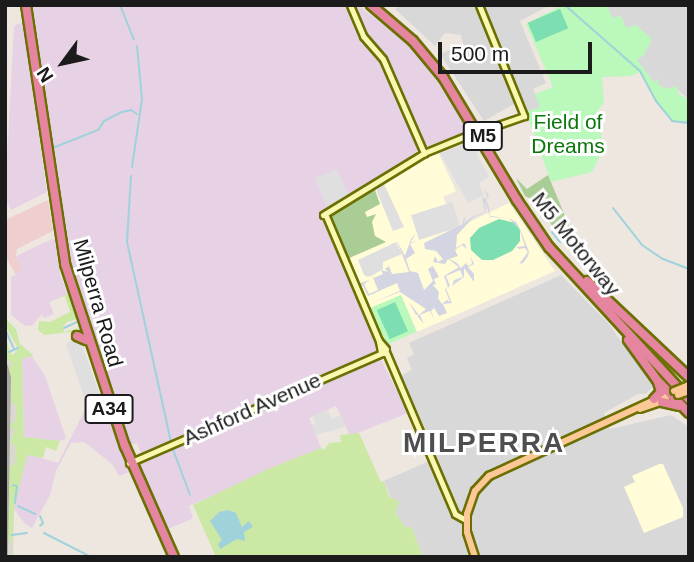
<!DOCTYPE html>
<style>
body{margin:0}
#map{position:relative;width:694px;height:562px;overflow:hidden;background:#ede7e0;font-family:Helvetica,sans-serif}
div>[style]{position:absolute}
.residential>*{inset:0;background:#d9d8d8}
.commercial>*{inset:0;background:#efcecf}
.industrial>*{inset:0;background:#e6d2e4}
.education>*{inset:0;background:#fffcd7}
.airport>*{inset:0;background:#dbd8d2}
.grass>*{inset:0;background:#cbe9a4}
.forest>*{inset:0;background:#a9cd94}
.park>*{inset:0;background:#baf9bb;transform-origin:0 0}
.pitch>*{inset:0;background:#7cdeb1;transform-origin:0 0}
.parking>*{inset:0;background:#dfdfdf;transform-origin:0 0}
.plaza>*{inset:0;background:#d4d5e2}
.water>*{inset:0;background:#9fd2db}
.stream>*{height:2px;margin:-1px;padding:0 1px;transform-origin:1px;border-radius:1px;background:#9fd2db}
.taxiway>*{height:5px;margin:-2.5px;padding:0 2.5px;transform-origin:2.5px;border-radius:2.5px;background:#aba8a4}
.roads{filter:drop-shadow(2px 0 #6c7004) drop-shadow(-2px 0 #6c7004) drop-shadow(0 2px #6c7004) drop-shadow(0 -2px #6c7004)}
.secondary>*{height:5px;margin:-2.5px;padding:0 2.5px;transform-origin:2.5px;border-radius:2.5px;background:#f9f8b1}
.primary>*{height:6px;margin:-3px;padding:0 3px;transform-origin:3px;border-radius:3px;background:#fcc895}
.highway>*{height:8px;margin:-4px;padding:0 4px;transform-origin:4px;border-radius:4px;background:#e6859f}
.bridges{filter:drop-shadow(2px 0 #6c7004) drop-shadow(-2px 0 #6c7004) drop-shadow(0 2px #6c7004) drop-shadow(0 -2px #6c7004)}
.secondary-bridge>*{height:5px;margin:-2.5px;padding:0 2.5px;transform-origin:2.5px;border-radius:2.5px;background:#f9f8b1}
.primary-bridge>*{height:6px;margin:-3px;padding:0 3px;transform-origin:3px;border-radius:3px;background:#fcc895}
span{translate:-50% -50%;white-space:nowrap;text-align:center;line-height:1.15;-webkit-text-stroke:6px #fff;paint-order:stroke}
.shield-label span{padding:2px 5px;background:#fff;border:2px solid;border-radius:5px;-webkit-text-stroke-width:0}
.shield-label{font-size:19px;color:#1b1b1b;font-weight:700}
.park-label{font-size:21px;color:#0a770b}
.street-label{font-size:21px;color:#1b1b1b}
.district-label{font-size:28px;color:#4e4e4e;font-weight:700;letter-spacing:2px}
.frame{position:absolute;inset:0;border:7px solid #1b1b1b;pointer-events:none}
.north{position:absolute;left:28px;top:28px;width:70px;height:70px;-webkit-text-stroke:5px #fff;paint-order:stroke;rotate:237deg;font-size:19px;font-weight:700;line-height:28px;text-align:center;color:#1b1b1b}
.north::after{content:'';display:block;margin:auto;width:24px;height:32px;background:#1b1b1b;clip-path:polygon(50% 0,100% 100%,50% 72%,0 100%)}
.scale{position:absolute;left:438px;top:42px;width:154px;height:32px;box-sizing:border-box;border:4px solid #1b1b1b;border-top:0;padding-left:9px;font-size:21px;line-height:24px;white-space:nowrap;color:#1b1b1b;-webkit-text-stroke:5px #fff;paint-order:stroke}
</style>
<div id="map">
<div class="residential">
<i style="clip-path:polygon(403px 5px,550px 5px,520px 21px,546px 83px,533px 89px,541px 107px,526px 112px,521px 100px,484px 121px,440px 54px,457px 47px,464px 48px,461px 35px,445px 33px,435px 46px,395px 9px)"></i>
<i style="clip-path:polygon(607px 5px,689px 5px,689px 100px,676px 88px,669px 90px,658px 85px,658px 80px,654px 83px,636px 60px,621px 17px,612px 18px)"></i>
<i style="clip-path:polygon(561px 275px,608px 323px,653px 386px,646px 394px,638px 394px,604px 413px,610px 429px,671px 415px,689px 427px,689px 557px,423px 557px,412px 528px,404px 526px,399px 519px,384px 481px,431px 460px,398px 377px,412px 370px,407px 358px,414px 354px,409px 343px)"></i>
</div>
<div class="commercial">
<i style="clip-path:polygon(48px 200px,53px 231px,17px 249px,16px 256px,23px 270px,15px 274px,5px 255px,5px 220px)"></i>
</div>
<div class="industrial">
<i style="clip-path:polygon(29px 5px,358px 5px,415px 50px,471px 130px,417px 150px,414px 156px,321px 213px,377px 345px,376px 350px,408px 413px,350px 436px,336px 406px,309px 418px,321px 448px,189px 506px,193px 518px,166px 530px,137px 464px,144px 461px,137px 443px,128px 446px,69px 263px)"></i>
<i style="clip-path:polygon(23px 22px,47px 192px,11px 210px,5px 196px,14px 26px)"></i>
<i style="clip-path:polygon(52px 239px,55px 240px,60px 275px,68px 294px,49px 302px,54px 314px,44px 318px,42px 314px,33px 325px,25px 326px,11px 315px,11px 277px,23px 270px,16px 256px)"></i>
<i style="clip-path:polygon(31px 355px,45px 376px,66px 438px,60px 441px,24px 437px,22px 358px)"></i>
<i style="clip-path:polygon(100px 395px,129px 472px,119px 476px,112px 464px,84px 442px,71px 443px,56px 471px,50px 495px,32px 528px,25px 524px,14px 509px,27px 454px,58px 463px,91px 398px)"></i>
</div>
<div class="education">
<i style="clip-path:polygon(437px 150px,456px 191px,443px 197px,457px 228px,509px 203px,555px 271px,417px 332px,401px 295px,368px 310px,330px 214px)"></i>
<i style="clip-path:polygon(659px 464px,663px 464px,683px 508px,683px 517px,644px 533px,624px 487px,635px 482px,632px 476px)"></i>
</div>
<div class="airport">
<i style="clip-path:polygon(5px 345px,15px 369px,16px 424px,28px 454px,14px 509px,13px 557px,5px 557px)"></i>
</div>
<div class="grass">
<i style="clip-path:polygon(62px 277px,77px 319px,67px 322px,63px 326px,64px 332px,78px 328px,77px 323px,79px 331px,44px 335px,38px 330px,39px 321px,50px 322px,70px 312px,65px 296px,49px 302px,68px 294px)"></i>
<i style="clip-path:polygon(5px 318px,16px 329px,20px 344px,33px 355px,22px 359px,24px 437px,60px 441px,56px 451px,46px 447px,43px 458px,27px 455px,14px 509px,12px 546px,8px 536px,9px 468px,15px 463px,16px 448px,10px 441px,15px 431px,10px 426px,16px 420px,16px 406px,10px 399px,9px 366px,13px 365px,5px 357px,5px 333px,10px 353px,13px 355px,18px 349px,5px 325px)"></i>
<i style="clip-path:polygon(359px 433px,381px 482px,384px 481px,389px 497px,399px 501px,396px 513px,404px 526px,412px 528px,423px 557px,216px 557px,193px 505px,268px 469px,321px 448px,324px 450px,329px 443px,341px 442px,340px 435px)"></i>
</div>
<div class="forest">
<i style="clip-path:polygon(548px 175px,551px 182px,583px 260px,558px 234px,534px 200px,525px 196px,516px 178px,527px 189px)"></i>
<i style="clip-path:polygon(374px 187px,380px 204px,365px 212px,367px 217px,376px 214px,372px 222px,375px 236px,386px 242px,347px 259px,330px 214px)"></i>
</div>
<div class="park">
<i style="clip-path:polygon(563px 5px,607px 5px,612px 18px,621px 16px,626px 28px,636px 25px,652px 39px,644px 55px,637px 60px,654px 82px,658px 79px,658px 85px,669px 89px,676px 86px,679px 94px,689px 100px,689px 123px,672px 121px,656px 101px,640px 72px,631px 76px,602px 77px,604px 102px,596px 113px,604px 148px,592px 172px,551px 182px,526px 112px,540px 107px,535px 94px,553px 87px,526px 24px)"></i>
<i style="left:401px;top:295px;width:40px;height:36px;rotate:67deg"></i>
</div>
<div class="pitch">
<i style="left:560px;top:9px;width:21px;height:35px;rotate:67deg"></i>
<i style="clip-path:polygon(499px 219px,515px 223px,520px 230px,520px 241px,512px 251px,493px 260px,482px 260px,471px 250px,470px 238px,479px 228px)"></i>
<i style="left:395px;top:302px;width:32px;height:20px;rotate:66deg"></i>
</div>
<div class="parking">
<i style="clip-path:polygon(471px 142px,489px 177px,479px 183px,484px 195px,468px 203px,440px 153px)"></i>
<i style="clip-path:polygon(337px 169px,348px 194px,327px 207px,315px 178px)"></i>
<i style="clip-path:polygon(383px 182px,404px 227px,393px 231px,377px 192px,377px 186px)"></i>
<i style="left:452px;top:202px;width:26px;height:43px;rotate:72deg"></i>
<i style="clip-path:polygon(396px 242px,402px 254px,383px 262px,383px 269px,373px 275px,368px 277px,364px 275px,358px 260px)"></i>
<i style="clip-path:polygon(72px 340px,80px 340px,100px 395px,85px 400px,66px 344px)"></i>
<i style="clip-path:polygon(328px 410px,331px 419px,341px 415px,345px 427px,316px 435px,311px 425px,315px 423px,313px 416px)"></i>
</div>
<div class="plaza">
<i style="clip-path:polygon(484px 189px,489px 195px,486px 200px,489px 207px,490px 216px,508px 218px,516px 222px,520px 229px,529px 252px,528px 256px,526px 259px,523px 263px,519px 264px,528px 252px,525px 248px,519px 249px,516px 247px,525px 246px,519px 228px,508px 218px,490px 217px,485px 201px,486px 212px,473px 218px,457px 235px,456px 248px,464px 243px,467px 249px,462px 245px,455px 250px,458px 256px,449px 259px,457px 263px,461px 268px,466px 263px,468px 266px,472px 264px,471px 257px,474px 264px,468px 267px,474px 274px,474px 282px,464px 268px,464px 277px,452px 286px,454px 280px,463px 277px,460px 270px,446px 276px,450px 286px,446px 289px,452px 303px,443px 304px,447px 313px,439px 316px,434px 308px,431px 311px,435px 321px,430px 311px,427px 312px,420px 315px,424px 324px,418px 317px,421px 325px,418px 317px,418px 315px,416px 315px,409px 302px,419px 315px,426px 309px,400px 292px,373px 302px,400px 291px,397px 283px,368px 296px,363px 286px,357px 284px,370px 280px,364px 284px,369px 294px,378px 290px,372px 275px,374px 278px,383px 274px,381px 270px,388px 272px,385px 269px,389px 266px,392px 274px,409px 272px,397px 241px,405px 256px,411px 239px,416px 234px,410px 243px,418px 240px,410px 244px,415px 253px,406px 259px,410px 271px,418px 273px,424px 290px,433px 281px,428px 269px,433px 266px,439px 277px,434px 279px,436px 284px,433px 285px,439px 292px,438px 298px,442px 304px,447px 300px,450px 302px,445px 289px,448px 287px,444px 276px,459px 267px,448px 259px,445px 264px,433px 262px,435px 256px,438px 262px,443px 259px,436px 251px,425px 249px,424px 243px,463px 224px,463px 220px,466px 216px,464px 196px,466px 216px,464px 223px,472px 217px,485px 212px,482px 196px,485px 199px,487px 196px)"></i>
</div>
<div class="water">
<i style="clip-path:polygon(228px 510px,236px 513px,242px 527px,249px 521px,253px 527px,244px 532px,245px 541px,237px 539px,220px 549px,218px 544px,222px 540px,210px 521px,219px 512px)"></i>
</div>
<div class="stream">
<i style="left:120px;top:5px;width:37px;rotate:68deg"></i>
<i style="left:567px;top:7px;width:97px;rotate:41.2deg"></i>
<i style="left:640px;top:71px;width:34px;rotate:62deg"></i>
<i style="left:656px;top:101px;width:26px;rotate:51deg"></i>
<i style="left:672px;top:121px;width:17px;rotate:7deg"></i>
<i style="left:50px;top:149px;width:52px;rotate:-21.6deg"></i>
<i style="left:98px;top:130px;width:11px;rotate:-56deg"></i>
<i style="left:104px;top:121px;width:20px;rotate:-27deg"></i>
<i style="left:122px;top:112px;width:9px;rotate:-13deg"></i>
<i style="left:131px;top:110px;width:7px;rotate:34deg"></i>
<i style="left:132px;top:167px;width:69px;rotate:-81.6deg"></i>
<i style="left:142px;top:99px;width:53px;rotate:-95.4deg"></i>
<i style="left:131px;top:176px;width:66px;rotate:93.5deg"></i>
<i style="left:127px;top:242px;width:205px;rotate:77.6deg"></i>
<i style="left:613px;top:208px;width:47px;rotate:51.9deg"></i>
<i style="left:642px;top:245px;width:25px;rotate:34deg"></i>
<i style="left:663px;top:259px;width:28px;rotate:21deg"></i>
<i style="left:552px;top:232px;width:13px;rotate:51deg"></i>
<i style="left:64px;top:328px;width:14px;rotate:-25deg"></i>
<i style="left:5px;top:329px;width:22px;rotate:66deg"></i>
<i style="left:9px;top:352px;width:10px;rotate:-24deg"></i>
<i style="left:172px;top:447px;width:51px;rotate:69.4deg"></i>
<i style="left:13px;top:485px;width:4px;rotate:14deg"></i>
<i style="left:17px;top:486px;width:17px;rotate:97deg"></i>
<i style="left:18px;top:506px;width:19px;rotate:25deg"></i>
<i style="left:40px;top:516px;width:8px;rotate:67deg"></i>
<i style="left:43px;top:523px;width:4px;rotate:135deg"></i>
<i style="left:44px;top:533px;width:51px;rotate:27.1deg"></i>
<i style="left:12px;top:535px;width:15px;rotate:-8deg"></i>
</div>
<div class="taxiway">
<i style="left:5px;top:366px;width:11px;rotate:75deg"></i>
<i style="left:8px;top:377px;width:180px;rotate:91deg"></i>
</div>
<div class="roads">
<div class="secondary">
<i style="left:350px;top:5px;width:34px;rotate:67deg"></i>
<i style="left:363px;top:36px;width:30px;rotate:49deg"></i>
<i style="left:383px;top:59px;width:103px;rotate:66.4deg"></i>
<i style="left:479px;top:5px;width:120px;rotate:67.9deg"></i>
<i style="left:524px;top:116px;width:37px;rotate:161deg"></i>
<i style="left:424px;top:153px;width:48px;rotate:-22.2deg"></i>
<i style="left:323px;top:215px;width:119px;rotate:-31.5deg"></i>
<i style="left:326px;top:216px;width:136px;rotate:67deg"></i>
<i style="left:379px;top:341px;width:11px;rotate:80deg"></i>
<i style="left:381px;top:352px;width:3px;rotate:18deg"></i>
<i style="left:384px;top:353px;width:4px;rotate:-63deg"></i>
<i style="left:386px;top:349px;width:11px;rotate:-131deg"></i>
<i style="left:386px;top:352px;width:176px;rotate:66.9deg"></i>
<i style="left:455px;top:514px;width:13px;rotate:29deg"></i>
<i style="left:129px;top:463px;width:276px;rotate:-23.5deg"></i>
</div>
<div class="primary">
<i style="left:640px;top:409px;width:28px;rotate:-19deg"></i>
<i style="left:475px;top:557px;width:26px;rotate:-108deg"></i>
<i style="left:467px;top:532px;width:18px;rotate:-90deg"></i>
<i style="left:467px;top:514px;width:24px;rotate:-71deg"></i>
<i style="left:475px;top:491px;width:21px;rotate:-47deg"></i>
<i style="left:489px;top:476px;width:201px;rotate:-24.7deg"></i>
</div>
<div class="highway">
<i style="left:26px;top:5px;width:262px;rotate:81.4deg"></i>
<i style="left:65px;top:264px;width:192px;rotate:71.8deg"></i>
<i style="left:125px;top:446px;width:121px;rotate:66.2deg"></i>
<i style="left:371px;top:5px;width:55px;rotate:40.6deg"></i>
<i style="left:413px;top:41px;width:47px;rotate:50.2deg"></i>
<i style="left:443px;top:77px;width:144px;rotate:59deg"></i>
<i style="left:517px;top:200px;width:57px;rotate:55.8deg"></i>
<i style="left:549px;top:247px;width:207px;rotate:47.4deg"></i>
<i style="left:587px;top:281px;width:140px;rotate:43.3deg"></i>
<i style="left:77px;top:336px;width:10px;rotate:24deg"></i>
<i style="left:628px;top:340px;width:49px;rotate:54.1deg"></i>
<i style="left:657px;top:380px;width:46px;rotate:45.9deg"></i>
<i style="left:654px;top:399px;width:10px;rotate:-45deg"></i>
<i style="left:661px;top:392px;width:10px;rotate:-107deg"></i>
<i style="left:662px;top:402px;width:17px;rotate:13deg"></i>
</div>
</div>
<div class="bridges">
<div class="secondary-bridge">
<i style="left:468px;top:135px;width:22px;rotate:-18deg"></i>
</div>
<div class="primary-bridge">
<i style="left:674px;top:391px;width:16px;rotate:-22deg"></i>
<i style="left:678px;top:395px;width:12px;rotate:-20deg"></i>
</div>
</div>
<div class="shield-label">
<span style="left:483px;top:136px">M5</span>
<span style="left:109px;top:409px">A34</span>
</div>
<div class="park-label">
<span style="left:568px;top:134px">Field of<br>Dreams</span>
</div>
<div class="street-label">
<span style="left:576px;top:244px;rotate:51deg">M5 Motorway</span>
<span style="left:98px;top:303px;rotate:74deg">Milperra Road</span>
<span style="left:252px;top:409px;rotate:-24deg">Ashford Avenue</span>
</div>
<div class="district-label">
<span style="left:484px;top:443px">MILPERRA</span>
</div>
<div class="frame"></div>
<div class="north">N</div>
<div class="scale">500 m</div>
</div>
